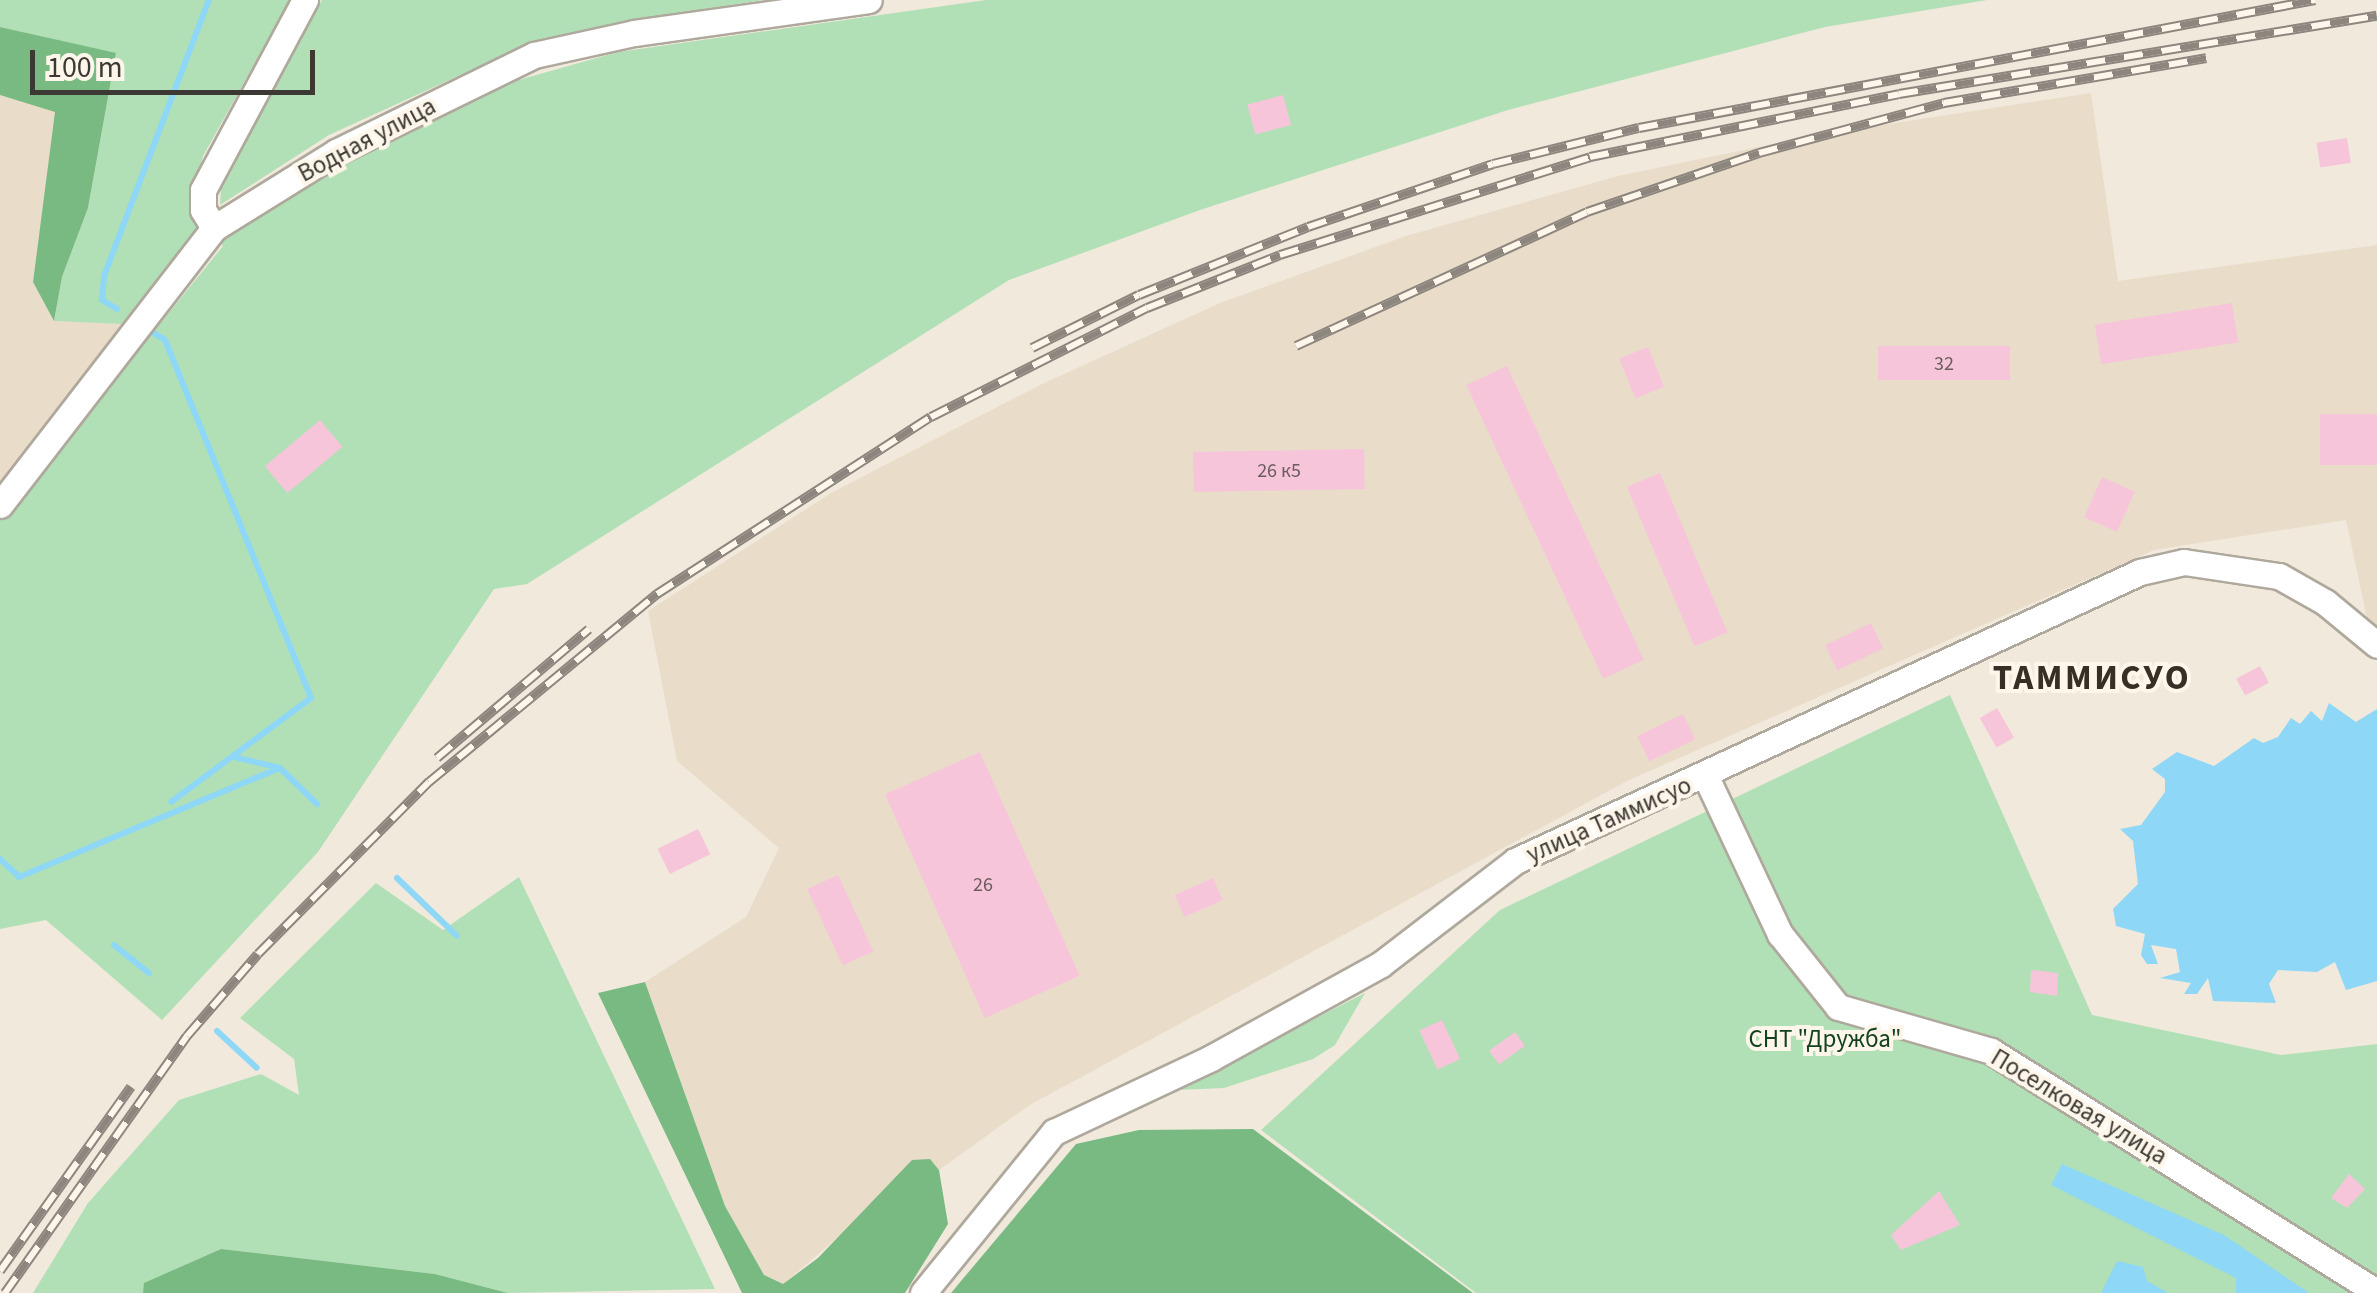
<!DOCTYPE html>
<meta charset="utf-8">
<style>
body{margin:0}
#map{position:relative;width:2377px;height:1293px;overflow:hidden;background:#f1e9dc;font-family:"Source Sans 3",sans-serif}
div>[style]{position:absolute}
.built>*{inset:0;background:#e9ddca}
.green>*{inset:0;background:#b1e0b6}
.forest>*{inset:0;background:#78ba82}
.water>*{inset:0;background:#8ed7f6}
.stream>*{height:6px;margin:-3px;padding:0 3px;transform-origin:3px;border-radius:3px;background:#8ed7f6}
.building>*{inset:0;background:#f7c5da;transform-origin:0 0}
.roads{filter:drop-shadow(2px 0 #afa89c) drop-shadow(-2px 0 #afa89c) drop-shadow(0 2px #afa89c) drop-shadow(0 -2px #afa89c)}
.minor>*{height:25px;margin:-12.5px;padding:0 12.5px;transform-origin:12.5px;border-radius:12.5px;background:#fff}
.rail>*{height:10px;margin-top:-5px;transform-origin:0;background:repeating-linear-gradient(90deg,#fef6ea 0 19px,#8c867e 0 38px);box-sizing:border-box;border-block:2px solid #8c867e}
span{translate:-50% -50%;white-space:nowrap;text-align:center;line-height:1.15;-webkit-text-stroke:8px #fef6ea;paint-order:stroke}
.number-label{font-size:20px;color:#6b5c5e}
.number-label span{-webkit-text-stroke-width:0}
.street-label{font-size:25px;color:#3c3934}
.park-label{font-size:25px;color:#13431e}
.district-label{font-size:35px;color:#352f25;font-weight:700;letter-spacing:2.5px}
.scale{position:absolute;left:30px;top:50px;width:285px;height:45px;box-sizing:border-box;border:5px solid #3c3934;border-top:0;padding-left:12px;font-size:30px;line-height:35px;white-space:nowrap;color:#3c3934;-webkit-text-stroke:8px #fef6ea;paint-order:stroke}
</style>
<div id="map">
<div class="built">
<i style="clip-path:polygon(2091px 93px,2118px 281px,2377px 245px,2377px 631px,2369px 628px,2346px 520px,2154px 550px,1629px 780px,1028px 1106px,939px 1170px,930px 1159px,782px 1285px,764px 1275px,725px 1206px,645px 982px,746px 917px,779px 848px,677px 761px,648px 611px,831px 493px,1040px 385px,1220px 303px,1406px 236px,1618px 176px,1816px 135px)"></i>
<i style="clip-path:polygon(0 95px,56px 111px,33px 282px,55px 321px,122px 324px,0 494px)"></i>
</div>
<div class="green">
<i style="clip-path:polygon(0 0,290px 0,203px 156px,190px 210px,199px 232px,122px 324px,54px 321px,62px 277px,88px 208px,116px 54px,0 27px)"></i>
<i style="clip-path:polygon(322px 0,764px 0,620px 22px,502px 56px,329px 135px,220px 205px,222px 175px)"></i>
<i style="clip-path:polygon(986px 0,1987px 0,1825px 27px,1508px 110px,1200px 210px,1009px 280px,527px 584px,494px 589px,318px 852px,162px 1020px,46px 920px,0 929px,0 521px,223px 246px,217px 237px,340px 159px,515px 81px,618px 52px)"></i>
<i style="clip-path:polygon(1950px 695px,2092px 1015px,2281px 1055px,2377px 1044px,2377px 1293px,1476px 1293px,1261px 1130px,1500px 910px)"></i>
<i style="clip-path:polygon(519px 877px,715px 1289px,508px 1293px,435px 1274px,221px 1249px,145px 1283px,143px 1293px,33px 1293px,88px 1203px,179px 1100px,261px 1074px,299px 1095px,294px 1059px,240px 1018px,376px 883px,443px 930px)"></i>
<i style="clip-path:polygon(1365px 993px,1335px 1045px,1313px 1059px,1224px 1088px,1176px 1090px)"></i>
</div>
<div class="forest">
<i style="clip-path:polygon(0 27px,116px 53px,88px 208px,62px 277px,54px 321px,33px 282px,55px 112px,0 95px)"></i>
<i style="clip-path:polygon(645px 982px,725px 1206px,764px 1275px,783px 1284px,818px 1258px,912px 1160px,930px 1159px,939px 1170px,948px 1224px,905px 1293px,742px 1293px,598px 993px)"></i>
<i style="clip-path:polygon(1253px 1129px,1473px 1293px,951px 1293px,1076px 1144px,1139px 1130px)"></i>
<i style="clip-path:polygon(221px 1249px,435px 1274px,508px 1293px,143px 1293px,144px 1283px)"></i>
</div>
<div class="water">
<i style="clip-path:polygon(2329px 703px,2356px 722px,2377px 709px,2377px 981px,2346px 990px,2335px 962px,2317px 972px,2278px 970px,2269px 984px,2276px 1003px,2213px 1001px,2208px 978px,2197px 994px,2184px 994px,2191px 983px,2160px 978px,2180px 972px,2176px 949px,2151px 945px,2158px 964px,2147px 964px,2141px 955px,2145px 934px,2116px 926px,2113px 909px,2138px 884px,2133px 841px,2120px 829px,2141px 825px,2165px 792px,2165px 779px,2152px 769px,2177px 752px,2214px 766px,2254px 738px,2263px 743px,2278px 737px,2291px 718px,2300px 724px,2311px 711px,2322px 721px)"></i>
<i style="clip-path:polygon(2062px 1164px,2224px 1235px,2309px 1293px,2236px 1293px,2236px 1278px,2051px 1185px)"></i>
<i style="clip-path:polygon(2117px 1261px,2143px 1267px,2147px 1281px,2168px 1293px,2101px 1293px)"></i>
</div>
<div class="stream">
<i style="left:117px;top:309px;width:17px;rotate:-149deg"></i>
<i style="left:102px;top:300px;width:24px;rotate:-85deg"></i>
<i style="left:104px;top:276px;width:295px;rotate:-69.2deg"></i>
<i style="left:147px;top:329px;width:21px;rotate:31deg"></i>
<i style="left:165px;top:340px;width:387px;rotate:67.8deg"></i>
<i style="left:311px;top:698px;width:174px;rotate:143.4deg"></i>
<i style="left:234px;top:757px;width:47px;rotate:13.4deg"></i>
<i style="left:0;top:859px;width:26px;rotate:43deg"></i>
<i style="left:19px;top:877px;width:283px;rotate:-22.7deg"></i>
<i style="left:280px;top:768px;width:52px;rotate:44.2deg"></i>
<i style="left:397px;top:878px;width:83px;rotate:44deg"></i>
<i style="left:114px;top:945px;width:45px;rotate:38.7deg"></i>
<i style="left:217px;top:1031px;width:54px;rotate:42.8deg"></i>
</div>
<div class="building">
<i style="left:1283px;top:95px;width:31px;height:37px;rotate:75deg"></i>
<i style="left:2347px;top:138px;width:25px;height:31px;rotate:81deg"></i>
<i style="left:2232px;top:303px;width:40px;height:139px;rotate:81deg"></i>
<i style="left:2010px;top:346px;width:34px;height:132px;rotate:90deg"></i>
<i style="left:1648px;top:347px;width:43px;height:31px;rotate:68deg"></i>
<i style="left:1507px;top:366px;width:324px;height:45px;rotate:65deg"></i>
<i style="left:2377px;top:414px;width:51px;height:57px;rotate:90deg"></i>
<i style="left:320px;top:420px;width:35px;height:72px;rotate:50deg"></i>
<i style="left:1364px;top:449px;width:40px;height:171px;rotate:89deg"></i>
<i style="left:1660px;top:473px;width:173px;height:36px;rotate:67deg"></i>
<i style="left:2102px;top:477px;width:36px;height:44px;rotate:24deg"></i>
<i style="left:1871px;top:623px;width:28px;height:51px;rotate:64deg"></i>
<i style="left:2260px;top:666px;width:19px;height:27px;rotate:62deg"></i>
<i style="left:1997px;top:708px;width:34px;height:20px;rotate:60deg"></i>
<i style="left:1683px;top:714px;width:28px;height:51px;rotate:64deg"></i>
<i style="left:980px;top:752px;width:245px;height:104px;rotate:66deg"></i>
<i style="left:698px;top:829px;width:28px;height:45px;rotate:64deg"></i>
<i style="left:838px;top:875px;width:84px;height:34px;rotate:65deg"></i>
<i style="left:1213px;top:878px;width:24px;height:42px;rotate:66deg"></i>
<i style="clip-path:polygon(2031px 970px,2058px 973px,2057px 996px,2030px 992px)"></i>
<i style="left:1442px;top:1020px;width:43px;height:25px;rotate:65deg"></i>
<i style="left:1515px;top:1032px;width:17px;height:32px;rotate:54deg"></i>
<i style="clip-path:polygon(2349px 1174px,2365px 1189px,2347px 1208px,2331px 1198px)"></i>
<i style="clip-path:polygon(1939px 1191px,1960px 1225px,1901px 1250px,1891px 1235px)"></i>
</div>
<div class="roads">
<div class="minor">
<i style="left:214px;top:228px;width:21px;rotate:-121deg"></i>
<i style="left:203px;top:210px;width:20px;rotate:-90deg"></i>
<i style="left:203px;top:190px;width:216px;rotate:-61.8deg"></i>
<i style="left:0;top:505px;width:350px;rotate:-52.3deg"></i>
<i style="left:214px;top:228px;width:144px;rotate:-31.9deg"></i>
<i style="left:336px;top:152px;width:220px;rotate:-26.1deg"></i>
<i style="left:534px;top:55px;width:102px;rotate:-12.4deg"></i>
<i style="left:634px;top:33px;width:237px;rotate:-8deg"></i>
<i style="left:1706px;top:777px;width:174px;rotate:64.8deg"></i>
<i style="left:1780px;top:934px;width:93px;rotate:51.5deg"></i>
<i style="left:1838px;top:1007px;width:159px;rotate:16deg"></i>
<i style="left:1991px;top:1051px;width:455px;rotate:32deg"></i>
<i style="left:923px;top:1293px;width:208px;rotate:-50.9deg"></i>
<i style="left:1054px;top:1132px;width:174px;rotate:-25.2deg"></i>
<i style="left:1211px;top:1058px;width:194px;rotate:-28.9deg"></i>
<i style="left:1381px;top:964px;width:169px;rotate:-37.5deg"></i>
<i style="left:1515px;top:861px;width:689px;rotate:-24.82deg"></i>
<i style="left:2140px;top:572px;width:45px;rotate:-12.8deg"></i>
<i style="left:2184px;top:562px;width:96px;rotate:8.4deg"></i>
<i style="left:2279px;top:576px;width:53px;rotate:29.5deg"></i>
<i style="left:2325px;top:602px;width:67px;rotate:39.6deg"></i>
</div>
</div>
<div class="rail">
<i style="left:1296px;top:346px;width:320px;rotate:-24.7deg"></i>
<i style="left:1587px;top:212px;width:182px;rotate:-18.9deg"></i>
<i style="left:1759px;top:153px;width:192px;rotate:-15.1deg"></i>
<i style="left:1944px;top:103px;width:266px;rotate:-9.7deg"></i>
<i style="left:1032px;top:348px;width:119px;rotate:-26.4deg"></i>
<i style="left:1139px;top:295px;width:182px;rotate:-21.9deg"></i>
<i style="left:1308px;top:227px;width:195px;rotate:-18.8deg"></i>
<i style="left:1493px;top:164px;width:150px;rotate:-13.9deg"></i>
<i style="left:1639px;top:128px;width:688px;rotate:-10.72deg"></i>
<i style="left:437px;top:758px;width:199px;rotate:-40.3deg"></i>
<i style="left:0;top:1271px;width:226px;rotate:-54.6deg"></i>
<i style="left:5px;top:1293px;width:315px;rotate:-54.7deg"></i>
<i style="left:187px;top:1036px;width:108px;rotate:-49.1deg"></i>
<i style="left:258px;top:954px;width:243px;rotate:-45.2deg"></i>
<i style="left:429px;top:782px;width:296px;rotate:-39.5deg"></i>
<i style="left:657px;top:594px;width:326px;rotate:-32.9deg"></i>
<i style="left:931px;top:417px;width:242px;rotate:-26.8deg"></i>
<i style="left:1147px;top:308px;width:143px;rotate:-21.7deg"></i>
<i style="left:1280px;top:255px;width:325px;rotate:-17.5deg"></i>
<i style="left:1590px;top:157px;width:315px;rotate:-11.5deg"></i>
<i style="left:1899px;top:94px;width:484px;rotate:-9.3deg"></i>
</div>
<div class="number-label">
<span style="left:1944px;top:364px">32</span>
<span style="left:1279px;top:471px">26 к5</span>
<span style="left:983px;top:885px">26</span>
</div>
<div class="street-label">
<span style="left:367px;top:140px;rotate:-28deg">Водная улица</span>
<span style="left:1609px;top:820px;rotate:-24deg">улица Таммисуо</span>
<span style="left:2079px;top:1107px;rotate:31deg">Поселковая улица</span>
</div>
<div class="park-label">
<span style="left:1825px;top:1039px">СНТ "Дружба"</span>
</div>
<div class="district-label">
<span style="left:2092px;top:678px">ТАММИСУО</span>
</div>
<div class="scale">100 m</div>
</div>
